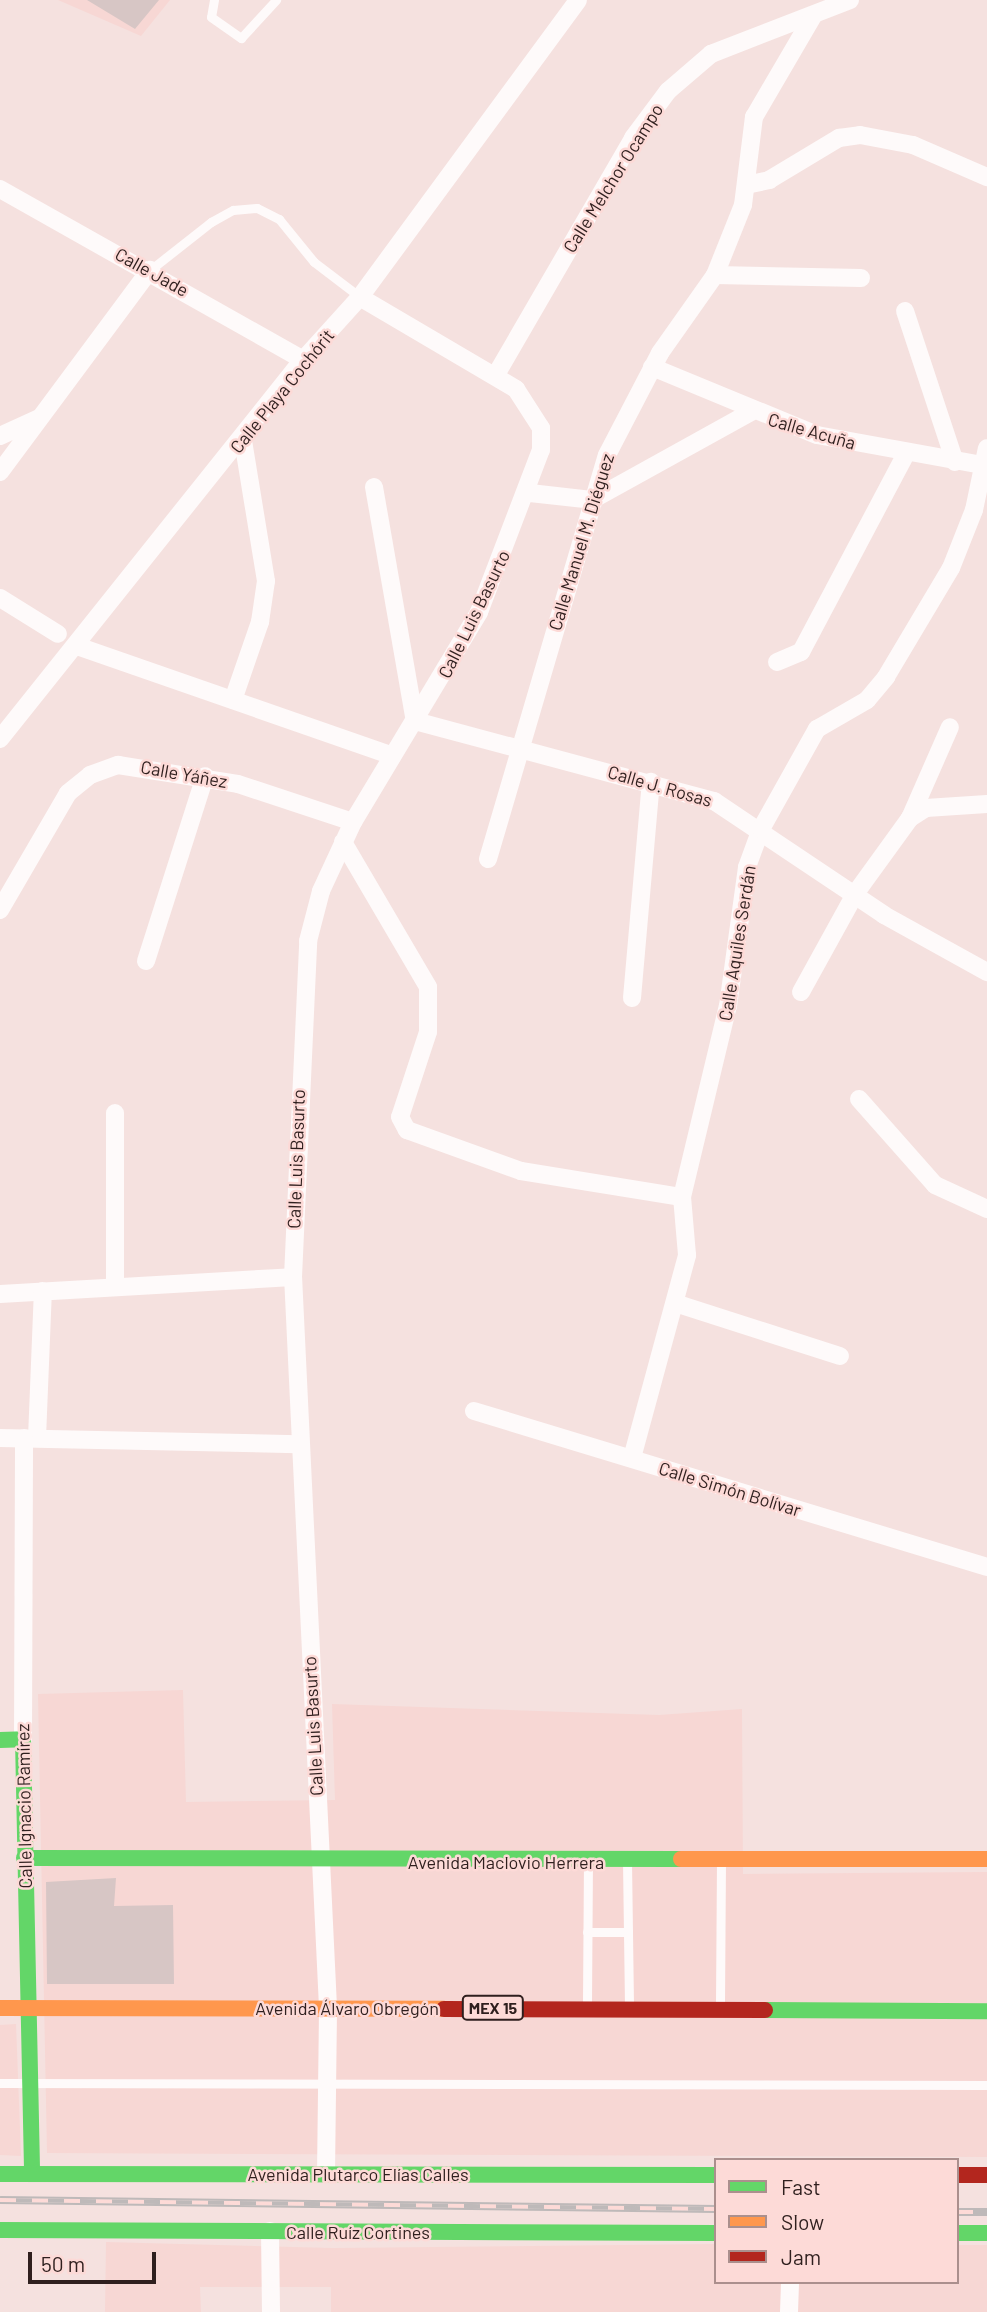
<!DOCTYPE html>
<meta charset="utf-8">
<style>
body{margin:0}
#map{position:relative;width:987px;height:2312px;overflow:hidden;background:#f5e1df;font-family:Barlow,sans-serif}
div>[style]{position:absolute}
.built>*{inset:0;background:#f7d7d4}
.building>*{inset:0;background:#d7c6c5}
.lane>*{height:9px;margin:-4.5px;padding:0 4.5px;transform-origin:4.5px;border-radius:4.5px;background:#fefafa}
.street>*{height:18px;margin:-9px;padding:0 9px;transform-origin:9px;border-radius:9px;background:#fefafa}
.fast>*{height:16px;margin:-8px;padding:0 8px;transform-origin:8px;border-radius:8px;background:#63d668}
.slow>*{height:16px;margin:-8px;padding:0 8px;transform-origin:8px;border-radius:8px;background:#ff974d}
.jam>*{height:16px;margin:-8px;padding:0 8px;transform-origin:8px;border-radius:8px;background:#b3261e}
.rail>*{height:8px;margin-top:-4px;transform-origin:0;background:repeating-linear-gradient(90deg,#fddad7 0 16px,#beb9b9 0 32px);box-sizing:border-box;border-block:2px solid #beb9b9}
span{translate:-50% -50%;white-space:nowrap;text-align:center;line-height:1.15;-webkit-text-stroke:5px #fddad7;paint-order:stroke}
.shield-label span{padding:2px 5px;background:#fddad7;border:2px solid;border-radius:5px;-webkit-text-stroke-width:0}
.shield-label{font-size:16px;color:#2f1f1e;font-weight:700}
.street-label{font-size:18px;color:#2f1f1e}
.legend{position:absolute;left:714px;top:2158px;width:245px;height:126px;box-sizing:border-box;background:#fddad7;border:2px solid #ab8f8d;margin:0;padding:9px 12px;list-style:none;font-size:21px;color:#2f1f1e}
.legend li{display:flex;align-items:center;gap:14px;height:35px}
.legend b{width:35px;border:2px solid #ab8f8d}
.scale{position:absolute;left:28px;top:2252px;width:128px;height:32px;box-sizing:border-box;border:4px solid #2f1f1e;border-top:0;padding-left:9px;font-size:21px;line-height:24px;white-space:nowrap;color:#2f1f1e;-webkit-text-stroke:5px #fddad7;paint-order:stroke}
</style>
<div id="map">
<div class="built">
<i style="clip-path:polygon(58px 0,170px 0,141px 36px)"></i>
<i style="clip-path:polygon(183px 1690px,186px 1802px,335px 1800px,332px 1704px,659px 1715px,742px 1709px,743px 1874px,987px 1872px,987px 2157px,47px 2153px,38px 1694px)"></i>
<i style="clip-path:polygon(16px 2024px,21px 2156px,0 2155px,0 2025px)"></i>
<i style="clip-path:polygon(106px 2242px,333px 2248px,716px 2244px,716px 2282px,957px 2282px,957px 2245px,987px 2245px,987px 2312px,331px 2312px,331px 2287px,200px 2287px,201px 2312px,105px 2312px)"></i>
</div>
<div class="building">
<i style="clip-path:polygon(87px 0,159px 0,135px 29px)"></i>
<i style="clip-path:polygon(116px 1878px,114px 1906px,173px 1905px,174px 1984px,47px 1984px,46px 1882px)"></i>
</div>
<div class="lane">
<i style="left:214px;top:0;width:17px;rotate:100deg"></i>
<i style="left:211px;top:17px;width:37px;rotate:35deg"></i>
<i style="left:241px;top:38px;width:52px;rotate:-47.4deg"></i>
<i style="left:150px;top:270px;width:78px;rotate:-38.2deg"></i>
<i style="left:211px;top:222px;width:25px;rotate:-29deg"></i>
<i style="left:233px;top:210px;width:24px;rotate:-5deg"></i>
<i style="left:257px;top:208px;width:25px;rotate:27deg"></i>
<i style="left:279px;top:219px;width:55px;rotate:50.9deg"></i>
<i style="left:314px;top:262px;width:58px;rotate:37.3deg"></i>
<i style="left:627px;top:1861px;width:142px;rotate:89.2deg"></i>
<i style="left:587px;top:1932px;width:41px"></i>
<i style="left:587px;top:2003px;width:142px;rotate:-89.6deg"></i>
<i style="left:720px;top:2004px;width:142px;rotate:-89.6deg"></i>
<i style="left:0;top:2083px;width:987px;rotate:0.12deg"></i>
</div>
<div class="street">
<i style="left:746px;top:185px;width:24px;rotate:-12deg"></i>
<i style="left:769px;top:180px;width:82px;rotate:-31deg"></i>
<i style="left:839px;top:138px;width:21px;rotate:-8deg"></i>
<i style="left:860px;top:135px;width:54px;rotate:10.7deg"></i>
<i style="left:913px;top:145px;width:81px;rotate:23.4deg"></i>
<i style="left:0;top:189px;width:348px;rotate:29.4deg"></i>
<i style="left:715px;top:275px;width:146px;rotate:1.2deg"></i>
<i style="left:905px;top:311px;width:159px;rotate:71.7deg"></i>
<i style="left:652px;top:367px;width:178px;rotate:22.4deg"></i>
<i style="left:817px;top:435px;width:173px;rotate:10.3deg"></i>
<i style="left:497px;top:373px;width:272px;rotate:-59.9deg"></i>
<i style="left:633px;top:138px;width:59px;rotate:-53.3deg"></i>
<i style="left:668px;top:91px;width:57px;rotate:-40.7deg"></i>
<i style="left:711px;top:54px;width:149px;rotate:-21.2deg"></i>
<i style="left:0;top:436px;width:41px;rotate:-24.7deg"></i>
<i style="left:0;top:472px;width:252px;rotate:-53.4deg"></i>
<i style="left:374px;top:487px;width:238px;rotate:80.1deg"></i>
<i style="left:415px;top:721px;width:310px;rotate:15deg"></i>
<i style="left:714px;top:801px;width:205px;rotate:33.8deg"></i>
<i style="left:884px;top:915px;width:118px;rotate:29deg"></i>
<i style="left:530px;top:493px;width:62px;rotate:6.4deg"></i>
<i style="left:592px;top:500px;width:182px;rotate:-29deg"></i>
<i style="left:0;top:598px;width:68px;rotate:31.8deg"></i>
<i style="left:77px;top:646px;width:334px;rotate:19.2deg"></i>
<i style="left:777px;top:662px;width:26px;rotate:-23deg"></i>
<i style="left:801px;top:652px;width:224px;rotate:-62.1deg"></i>
<i style="left:233px;top:700px;width:83px;rotate:-70.9deg"></i>
<i style="left:260px;top:622px;width:41px;rotate:-81.7deg"></i>
<i style="left:266px;top:581px;width:143px;rotate:-99.3deg"></i>
<i style="left:0;top:739px;width:485px;rotate:-51.4deg"></i>
<i style="left:303px;top:360px;width:85px;rotate:-47.9deg"></i>
<i style="left:360px;top:297px;width:368px;rotate:-53.7deg"></i>
<i style="left:910px;top:818px;width:99px;rotate:-66.3deg"></i>
<i style="left:343px;top:842px;width:168px;rotate:59.6deg"></i>
<i style="left:428px;top:987px;width:45px;rotate:90deg"></i>
<i style="left:428px;top:1032px;width:89px;rotate:108.2deg"></i>
<i style="left:400px;top:1117px;width:15px;rotate:62deg"></i>
<i style="left:407px;top:1130px;width:121px;rotate:19.8deg"></i>
<i style="left:521px;top:1171px;width:163px;rotate:9.2deg"></i>
<i style="left:488px;top:859px;width:421px;rotate:-73.6deg"></i>
<i style="left:607px;top:455px;width:115px;rotate:-62.5deg"></i>
<i style="left:660px;top:353px;width:95px;rotate:-54.8deg"></i>
<i style="left:715px;top:275px;width:75px;rotate:-68.2deg"></i>
<i style="left:743px;top:205px;width:89px;rotate:-82.9deg"></i>
<i style="left:754px;top:117px;width:117px;rotate:-59.7deg"></i>
<i style="left:0;top:910px;width:135px;rotate:-59.8deg"></i>
<i style="left:68px;top:793px;width:28px;rotate:-39deg"></i>
<i style="left:90px;top:775px;width:30px;rotate:-20deg"></i>
<i style="left:118px;top:765px;width:121px;rotate:9deg"></i>
<i style="left:238px;top:784px;width:121px;rotate:18.3deg"></i>
<i style="left:146px;top:961px;width:194px;rotate:-72.3deg"></i>
<i style="left:801px;top:992px;width:112px;rotate:-61.1deg"></i>
<i style="left:855px;top:894px;width:94px;rotate:-54.1deg"></i>
<i style="left:910px;top:818px;width:19px;rotate:-32deg"></i>
<i style="left:926px;top:808px;width:61px;rotate:-3.8deg"></i>
<i style="left:632px;top:998px;width:217px;rotate:-85deg"></i>
<i style="left:859px;top:1099px;width:115px;rotate:48.5deg"></i>
<i style="left:935px;top:1185px;width:57px;rotate:24.8deg"></i>
<i style="left:115px;top:1113px;width:170px;rotate:90deg"></i>
<i style="left:0;top:1294px;width:293px;rotate:-3.3deg"></i>
<i style="left:678px;top:1304px;width:170px;rotate:17.8deg"></i>
<i style="left:474px;top:1411px;width:536px;rotate:16.91deg"></i>
<i style="left:0;top:1438px;width:298px;rotate:1.2deg"></i>
<i style="left:37px;top:1438px;width:147px;rotate:-87.7deg"></i>
<i style="left:632px;top:1458px;width:210px;rotate:-74.8deg"></i>
<i style="left:687px;top:1255px;width:58px;rotate:-94.9deg"></i>
<i style="left:682px;top:1197px;width:196px;rotate:-76.5deg"></i>
<i style="left:728px;top:1006px;width:140px;rotate:-82.2deg"></i>
<i style="left:747px;top:867px;width:40px;rotate:-69.8deg"></i>
<i style="left:761px;top:829px;width:115px;rotate:-60.8deg"></i>
<i style="left:817px;top:729px;width:58px;rotate:-30.1deg"></i>
<i style="left:867px;top:700px;width:30px;rotate:-50deg"></i>
<i style="left:886px;top:677px;width:127px;rotate:-59.2deg"></i>
<i style="left:951px;top:568px;width:62px;rotate:-68.4deg"></i>
<i style="left:974px;top:510px;width:63px;rotate:-78.2deg"></i>
<i style="left:23px;top:1739px;width:301px;rotate:-89.8deg"></i>
<i style="left:326px;top:2174px;width:167px;rotate:-89.3deg"></i>
<i style="left:328px;top:2007px;width:731px;rotate:-92.74deg"></i>
<i style="left:293px;top:1277px;width:336px;rotate:-87.4deg"></i>
<i style="left:308px;top:941px;width:52px;rotate:-75.4deg"></i>
<i style="left:321px;top:891px;width:76px;rotate:-65.1deg"></i>
<i style="left:353px;top:822px;width:245px;rotate:-59deg"></i>
<i style="left:479px;top:612px;width:173px;rotate:-69.1deg"></i>
<i style="left:541px;top:450px;width:22px;rotate:-90deg"></i>
<i style="left:541px;top:428px;width:46px;rotate:-122.7deg"></i>
<i style="left:516px;top:389px;width:181px;rotate:-149.5deg"></i>
<i style="left:270px;top:2231px;width:81px;rotate:89.3deg"></i>
<i style="left:789px;top:2312px;width:30px;rotate:-88deg"></i>
</div>
<div class="fast">
<i style="left:0;top:1740px;width:23px;rotate:-2deg"></i>
<i style="left:23px;top:1739px;width:435px;rotate:88.8deg"></i>
<i style="left:24px;top:1858px;width:657px;rotate:0.09deg"></i>
<i style="left:765px;top:2010px;width:222px;rotate:0.3deg"></i>
<i style="left:0;top:2174px;width:716px;rotate:0.08deg"></i>
<i style="left:0;top:2230px;width:716px;rotate:0.24deg"></i>
<i style="left:957px;top:2233px;width:30px"></i>
</div>
<div class="slow">
<i style="left:681px;top:1859px;width:306px"></i>
<i style="left:0;top:2008px;width:444px;rotate:0.1deg"></i>
</div>
<div class="jam">
<i style="left:444px;top:2009px;width:321px;rotate:0.2deg"></i>
<i style="left:957px;top:2175px;width:30px"></i>
</div>
<div class="rail">
<i style="left:0;top:2200px;width:716px;rotate:0.72deg"></i>
<i style="left:957px;top:2212px;width:30px"></i>
</div>
<div class="shield-label">
<span style="left:493px;top:2008px">MEX 15</span>
</div>
<div class="street-label">
<span style="left:613px;top:178px;rotate:-58deg">Calle Melchor Ocampo</span>
<span style="left:152px;top:272px;rotate:29deg">Calle Jade</span>
<span style="left:282px;top:391px;rotate:-51deg">Calle Playa Cochórit</span>
<span style="left:812px;top:431px;rotate:16deg">Calle Acuña</span>
<span style="left:581px;top:542px;rotate:-73deg">Calle Manuel M. Diéguez</span>
<span style="left:474px;top:614px;rotate:-64deg">Calle Luis Basurto</span>
<span style="left:184px;top:774px;rotate:10deg">Calle Yáñez</span>
<span style="left:660px;top:786px;rotate:16deg">Calle J. Rosas</span>
<span style="left:737px;top:943px;rotate:-81deg">Calle Aquiles Serdán</span>
<span style="left:296px;top:1159px;rotate:-88deg">Calle Luis Basurto</span>
<span style="left:730px;top:1489px;rotate:17deg">Calle Simón Bolívar</span>
<span style="left:313px;top:1726px;rotate:-93deg">Calle Luis Basurto</span>
<span style="left:24px;top:1806px;rotate:-91deg">Calle Ignacio Ramírez</span>
<span style="left:506px;top:1862px">Avenida Maclovio Herrera</span>
<span style="left:347px;top:2008px">Avenida Álvaro Obregón</span>
<span style="left:358px;top:2174px">Avenida Plutarco Elías Calles</span>
<span style="left:358px;top:2232px">Calle Ruíz Cortines</span>
</div>
<ul class="legend">
<li><b style="height:9px;background:#63d668"></b>Fast</li>
<li><b style="height:9px;background:#ff974d"></b>Slow</li>
<li><b style="height:9px;background:#b3261e"></b>Jam</li>
</ul>
<div class="scale">50 m</div>
</div>
